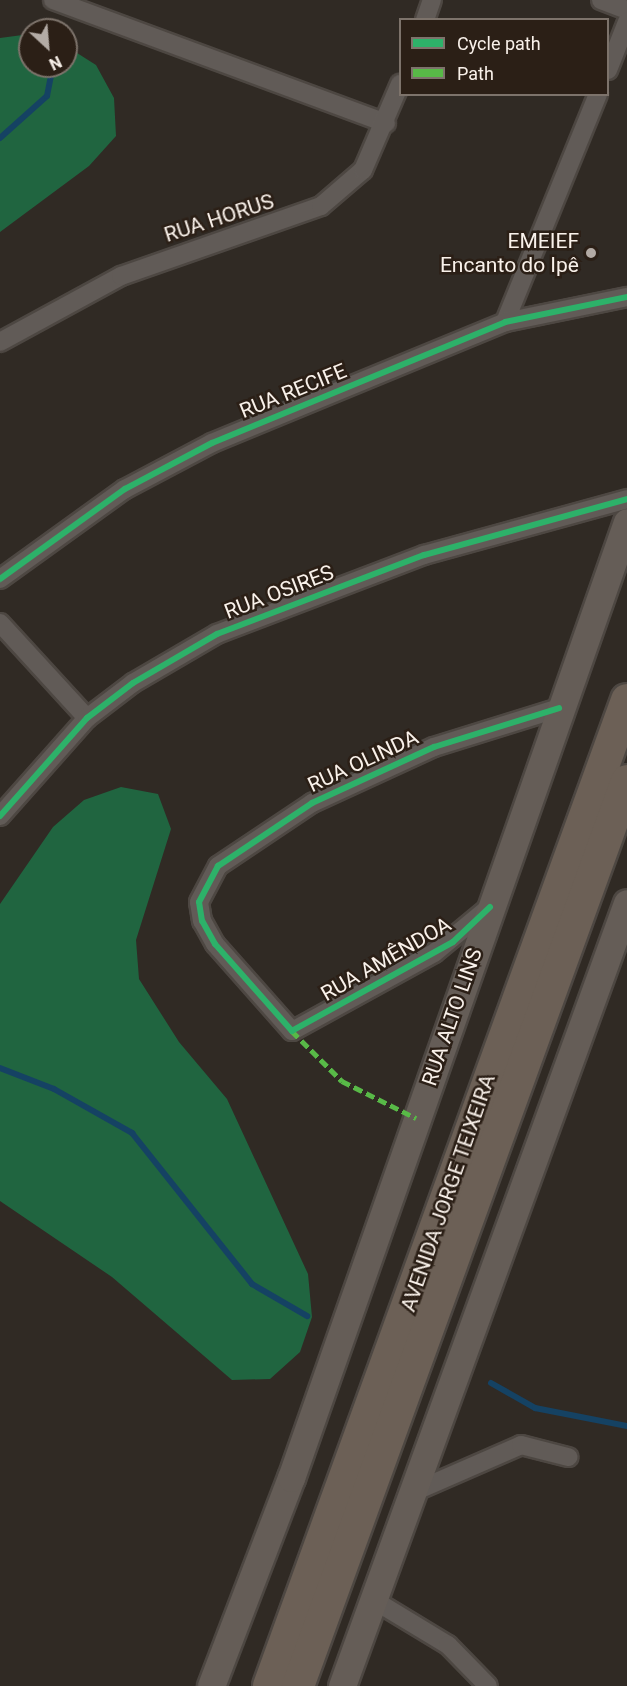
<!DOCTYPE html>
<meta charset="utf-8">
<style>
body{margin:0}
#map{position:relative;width:627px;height:1686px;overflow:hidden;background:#302a24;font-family:Roboto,sans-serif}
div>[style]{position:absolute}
.forest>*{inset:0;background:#206540}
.stream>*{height:6px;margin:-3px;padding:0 3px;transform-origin:3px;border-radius:3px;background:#154263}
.roads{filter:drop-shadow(2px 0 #4d4742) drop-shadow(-2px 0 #4d4742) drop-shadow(0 2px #4d4742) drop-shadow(0 -2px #4d4742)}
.minor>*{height:18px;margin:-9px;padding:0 9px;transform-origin:9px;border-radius:9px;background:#615b57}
.secondary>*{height:27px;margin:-13.5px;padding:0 13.5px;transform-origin:13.5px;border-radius:13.5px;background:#655d57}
.trunk>*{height:32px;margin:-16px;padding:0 16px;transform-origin:16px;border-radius:16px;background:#6c6056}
.quiet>*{height:4.5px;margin-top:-2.25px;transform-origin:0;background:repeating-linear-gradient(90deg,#58b947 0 9px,transparent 0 13.5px)}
.cycleway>*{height:6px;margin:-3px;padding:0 3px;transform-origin:3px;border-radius:3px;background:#2db169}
.dots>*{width:16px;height:16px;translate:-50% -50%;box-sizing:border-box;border:3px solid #2b1f16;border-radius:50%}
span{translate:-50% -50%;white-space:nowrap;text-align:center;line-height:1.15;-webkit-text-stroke:5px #2b1f16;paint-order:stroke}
.street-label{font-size:21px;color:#f9f1ea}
.poi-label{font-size:21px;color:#f9f1ea}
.right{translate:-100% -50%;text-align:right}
.legend{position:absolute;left:399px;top:18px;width:210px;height:78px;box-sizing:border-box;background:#2b1f16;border:2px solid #7d736b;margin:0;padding:8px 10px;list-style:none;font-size:18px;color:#f9f1ea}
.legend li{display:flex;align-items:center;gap:12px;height:30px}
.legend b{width:30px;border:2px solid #7d736b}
.north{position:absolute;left:18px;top:18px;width:60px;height:60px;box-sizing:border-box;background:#2b1f16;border:2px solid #7d736b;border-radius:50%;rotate:154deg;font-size:16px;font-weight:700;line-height:24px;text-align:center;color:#f9f1ea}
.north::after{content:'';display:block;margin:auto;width:21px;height:27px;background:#b3aba5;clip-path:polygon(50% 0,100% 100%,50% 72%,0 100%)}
</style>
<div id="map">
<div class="forest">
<i style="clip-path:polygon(30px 34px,30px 66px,66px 66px,66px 46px,96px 65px,114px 98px,116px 136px,89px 166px,0 232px,0 38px)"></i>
<i style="clip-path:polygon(121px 787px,158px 794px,171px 829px,136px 940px,139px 979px,179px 1042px,227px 1099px,308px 1274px,312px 1317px,300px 1352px,270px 1379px,232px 1380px,112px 1277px,0 1201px,0 904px,53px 827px,84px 800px)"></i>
</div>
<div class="stream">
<i style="left:0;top:138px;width:63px;rotate:-41.8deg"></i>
<i style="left:47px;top:96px;width:31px;rotate:-79deg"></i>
<i style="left:0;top:1068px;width:58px;rotate:21.3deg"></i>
<i style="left:54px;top:1089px;width:90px;rotate:29.4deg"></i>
<i style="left:132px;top:1133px;width:193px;rotate:51.5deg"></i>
<i style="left:252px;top:1284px;width:64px;rotate:30.2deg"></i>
<i style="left:491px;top:1383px;width:51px;rotate:29.6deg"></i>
<i style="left:535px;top:1408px;width:94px;rotate:11.1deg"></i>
</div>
<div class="roads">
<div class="minor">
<i style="left:53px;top:0;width:355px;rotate:20.3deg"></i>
<i style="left:601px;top:0;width:28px;rotate:21deg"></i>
<i style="left:425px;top:20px;width:21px;rotate:-71deg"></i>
<i style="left:608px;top:70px;width:52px;rotate:-68.4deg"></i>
<i style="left:505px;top:322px;width:246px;rotate:-67.8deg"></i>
<i style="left:0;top:342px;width:138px;rotate:-28.6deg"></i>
<i style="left:121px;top:276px;width:212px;rotate:-19.3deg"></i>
<i style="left:321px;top:206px;width:55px;rotate:-40.6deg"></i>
<i style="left:363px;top:170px;width:94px;rotate:-66.7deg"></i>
<i style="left:0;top:579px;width:154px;rotate:-35.8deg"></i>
<i style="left:125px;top:489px;width:98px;rotate:-27.9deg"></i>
<i style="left:212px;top:443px;width:317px;rotate:-22.4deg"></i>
<i style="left:505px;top:322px;width:125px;rotate:-11.6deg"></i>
<i style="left:0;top:623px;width:129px;rotate:47.5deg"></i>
<i style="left:0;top:816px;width:131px;rotate:-48.4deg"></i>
<i style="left:87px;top:718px;width:58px;rotate:-37.3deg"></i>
<i style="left:133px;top:683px;width:97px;rotate:-30.3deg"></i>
<i style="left:217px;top:634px;width:222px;rotate:-20.9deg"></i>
<i style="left:424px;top:555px;width:211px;rotate:-15.4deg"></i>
<i style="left:486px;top:910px;width:67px;rotate:140.4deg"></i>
<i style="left:434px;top:953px;width:162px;rotate:151.2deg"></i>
<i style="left:292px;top:1031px;width:116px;rotate:-131.5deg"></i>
<i style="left:215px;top:944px;width:26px;rotate:-119deg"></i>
<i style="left:202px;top:921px;width:19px;rotate:-99deg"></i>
<i style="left:199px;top:902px;width:41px;rotate:-62.2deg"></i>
<i style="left:218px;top:866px;width:113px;rotate:-33.8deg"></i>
<i style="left:312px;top:803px;width:134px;rotate:-24.7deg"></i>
<i style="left:434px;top:747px;width:131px;rotate:-17.3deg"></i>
<i style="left:409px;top:1494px;width:122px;rotate:-23.6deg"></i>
<i style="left:521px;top:1445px;width:49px;rotate:14.3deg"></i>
<i style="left:372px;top:1599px;width:89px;rotate:31.2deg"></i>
<i style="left:448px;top:1645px;width:57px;rotate:45.7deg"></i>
</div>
<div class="secondary">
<i style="left:211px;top:1686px;width:223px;rotate:-69deg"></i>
<i style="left:291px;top:1478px;width:1013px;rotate:-70.64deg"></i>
<i style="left:342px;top:1686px;width:833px;rotate:-70deg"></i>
</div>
<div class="trunk">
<i style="left:269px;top:1686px;width:1049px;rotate:-70.04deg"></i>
<i style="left:298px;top:1686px;width:963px;rotate:-70.02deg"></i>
</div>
</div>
<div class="quiet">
<i style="left:292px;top:1031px;width:71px;rotate:45deg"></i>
<i style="left:342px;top:1081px;width:83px;rotate:26.6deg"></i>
</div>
<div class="cycleway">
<i style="left:0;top:579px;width:154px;rotate:-35.8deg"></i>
<i style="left:125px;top:489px;width:98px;rotate:-27.9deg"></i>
<i style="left:212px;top:443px;width:317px;rotate:-22.4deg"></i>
<i style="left:505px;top:322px;width:125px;rotate:-11.6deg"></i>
<i style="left:0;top:816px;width:131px;rotate:-48.4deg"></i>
<i style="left:87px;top:718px;width:58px;rotate:-37.3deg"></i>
<i style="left:133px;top:683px;width:97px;rotate:-30.3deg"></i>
<i style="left:217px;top:634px;width:222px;rotate:-20.9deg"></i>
<i style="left:424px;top:555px;width:211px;rotate:-15.4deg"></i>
<i style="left:490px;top:907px;width:51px;rotate:136.6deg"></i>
<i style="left:453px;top:942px;width:184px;rotate:151.1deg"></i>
<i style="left:292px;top:1031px;width:116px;rotate:-131.5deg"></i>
<i style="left:215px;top:944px;width:26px;rotate:-119deg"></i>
<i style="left:202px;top:921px;width:19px;rotate:-99deg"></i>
<i style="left:199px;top:902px;width:41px;rotate:-62.2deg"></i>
<i style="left:218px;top:866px;width:113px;rotate:-33.8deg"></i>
<i style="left:312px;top:803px;width:134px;rotate:-24.7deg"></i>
<i style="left:434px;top:747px;width:131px;rotate:-17.3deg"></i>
</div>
<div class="dots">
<i style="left:591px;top:253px;background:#b3aba5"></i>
</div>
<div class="street-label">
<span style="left:219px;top:218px;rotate:-18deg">RUA HORUS</span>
<span style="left:293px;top:391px;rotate:-22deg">RUA RECIFE</span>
<span style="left:279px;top:592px;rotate:-21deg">RUA OSIRES</span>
<span style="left:363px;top:761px;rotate:-25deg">RUA OLINDA</span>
<span style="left:386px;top:959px;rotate:-30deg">RUA AMÊNDOA</span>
<span style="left:452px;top:1017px;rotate:-71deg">RUA ALTO LINS</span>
<span style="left:448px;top:1193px;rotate:-71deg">AVENIDA JORGE TEIXEIRA</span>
</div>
<div class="poi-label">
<span class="right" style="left:579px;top:253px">EMEIEF<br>Encanto do Ipê</span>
</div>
<ul class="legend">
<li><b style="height:8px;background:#2db169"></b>Cycle path</li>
<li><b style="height:8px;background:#58b947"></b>Path</li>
</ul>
<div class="north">N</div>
</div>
